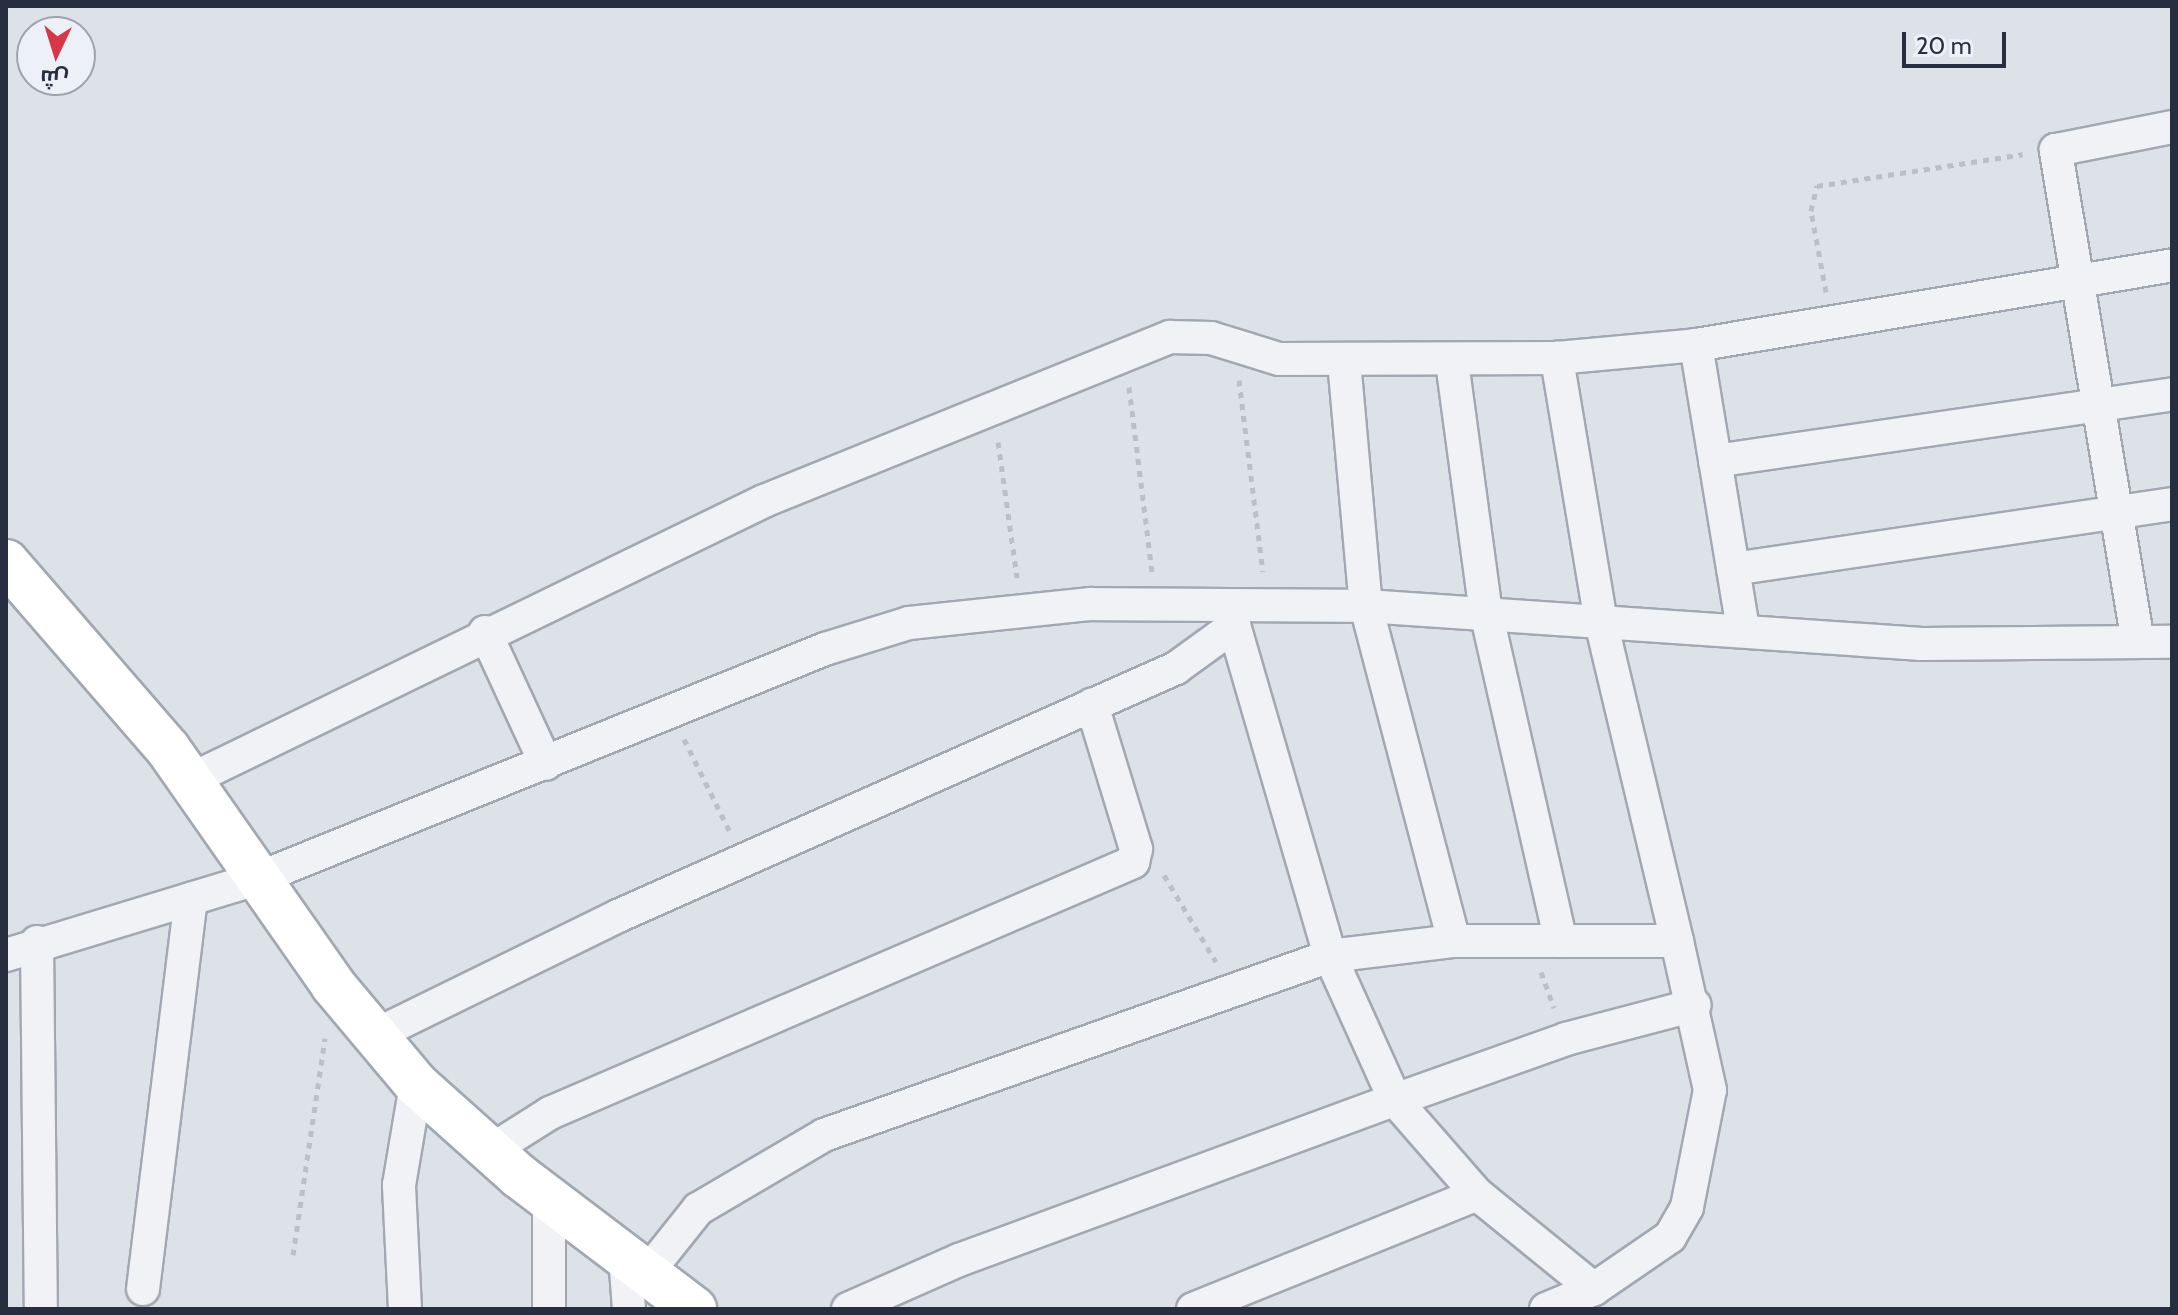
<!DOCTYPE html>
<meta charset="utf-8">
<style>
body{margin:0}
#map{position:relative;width:2178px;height:1315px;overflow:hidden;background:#dde1e8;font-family:Cabin,Cairo,sans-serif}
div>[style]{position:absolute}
.path>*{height:5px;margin-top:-2.5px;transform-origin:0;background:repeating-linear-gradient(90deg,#bbbfc7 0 6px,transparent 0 12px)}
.roads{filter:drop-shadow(2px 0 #a2a8b2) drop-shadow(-2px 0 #a2a8b2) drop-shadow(0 2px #a2a8b2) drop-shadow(0 -2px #a2a8b2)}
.street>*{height:32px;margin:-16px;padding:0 16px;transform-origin:16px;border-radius:16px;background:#f0f2f6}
.secondary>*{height:44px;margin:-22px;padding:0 22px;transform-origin:22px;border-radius:22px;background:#fff}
span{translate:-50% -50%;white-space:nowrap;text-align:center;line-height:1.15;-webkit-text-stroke:8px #edf0f6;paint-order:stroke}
.frame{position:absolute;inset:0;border:8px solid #262e40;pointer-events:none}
.north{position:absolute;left:16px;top:16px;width:80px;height:80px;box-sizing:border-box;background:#edf0f6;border:2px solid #9da2ad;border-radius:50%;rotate:184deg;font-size:22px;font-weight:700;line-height:32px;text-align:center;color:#262e40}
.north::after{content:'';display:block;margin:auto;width:28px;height:36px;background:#d73849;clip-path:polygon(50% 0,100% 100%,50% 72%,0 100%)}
.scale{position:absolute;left:1902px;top:32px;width:104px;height:36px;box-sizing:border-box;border:4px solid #262e40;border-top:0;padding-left:10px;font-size:24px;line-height:28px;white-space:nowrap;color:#262e40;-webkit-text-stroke:6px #edf0f6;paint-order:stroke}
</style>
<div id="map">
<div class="path">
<i style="left:1826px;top:292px;width:82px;rotate:-100.5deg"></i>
<i style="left:1811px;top:211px;width:26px;rotate:-77deg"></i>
<i style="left:1817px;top:186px;width:208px;rotate:-8.8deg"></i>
<i style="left:1239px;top:380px;width:193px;rotate:82.9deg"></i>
<i style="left:1129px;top:387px;width:186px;rotate:82.9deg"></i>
<i style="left:998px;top:442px;width:137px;rotate:82deg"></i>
<i style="left:684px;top:739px;width:102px;rotate:63.7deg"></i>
<i style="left:1164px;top:875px;width:101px;rotate:59.1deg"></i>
<i style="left:1541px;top:972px;width:38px;rotate:70deg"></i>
<i style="left:293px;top:1255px;width:219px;rotate:-81.6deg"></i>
</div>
<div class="roads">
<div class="street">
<i style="left:1696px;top:345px;width:289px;rotate:80.6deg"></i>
<i style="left:1344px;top:361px;width:246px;rotate:84.9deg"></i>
<i style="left:1366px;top:606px;width:346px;rotate:75.3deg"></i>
<i style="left:1452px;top:362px;width:252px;rotate:82.3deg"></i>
<i style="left:1486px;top:612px;width:337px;rotate:77.2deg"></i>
<i style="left:1715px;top:461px;width:462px;rotate:-8.3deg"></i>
<i style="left:1733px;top:569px;width:444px;rotate:-8.4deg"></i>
<i style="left:1229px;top:608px;width:362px;rotate:73.8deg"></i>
<i style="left:1330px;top:956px;width:158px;rotate:65.7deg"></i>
<i style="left:1395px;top:1100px;width:125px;rotate:48.9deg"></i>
<i style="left:1477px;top:1194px;width:151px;rotate:39.1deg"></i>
<i style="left:485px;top:632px;width:145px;rotate:65.2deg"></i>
<i style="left:2138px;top:642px;width:499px;rotate:-99.5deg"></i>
<i style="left:2056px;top:150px;width:118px;rotate:-11.2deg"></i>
<i style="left:192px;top:779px;width:636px;rotate:-25.92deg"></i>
<i style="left:764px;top:501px;width:438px;rotate:-22deg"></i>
<i style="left:1170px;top:337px;width:41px;rotate:1.4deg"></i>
<i style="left:1211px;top:338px;width:71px;rotate:17.2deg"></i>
<i style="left:1279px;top:359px;width:278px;rotate:-0.2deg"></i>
<i style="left:1557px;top:358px;width:140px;rotate:-5.3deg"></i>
<i style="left:1696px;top:345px;width:483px;rotate:-9.5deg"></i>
<i style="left:37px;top:942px;width:367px;rotate:89.4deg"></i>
<i style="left:6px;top:955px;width:264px;rotate:-16.9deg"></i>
<i style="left:259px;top:878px;width:611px;rotate:-22.03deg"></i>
<i style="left:825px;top:649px;width:88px;rotate:-17.2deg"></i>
<i style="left:909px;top:623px;width:183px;rotate:-6deg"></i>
<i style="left:1091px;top:604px;width:275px;rotate:0.4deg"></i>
<i style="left:1366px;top:606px;width:557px;rotate:3.91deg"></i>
<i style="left:1922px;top:644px;width:250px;rotate:-0.5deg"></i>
<i style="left:373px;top:1036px;width:273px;rotate:-26.1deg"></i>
<i style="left:618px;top:916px;width:611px;rotate:-23.96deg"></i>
<i style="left:1176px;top:668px;width:72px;rotate:-35.9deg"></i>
<i style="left:490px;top:1151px;width:71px;rotate:-32.3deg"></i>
<i style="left:550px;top:1113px;width:635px;rotate:-23.29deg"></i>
<i style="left:1133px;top:862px;width:13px;rotate:-77deg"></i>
<i style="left:1136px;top:849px;width:151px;rotate:-107deg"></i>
<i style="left:549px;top:1200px;width:109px;rotate:90deg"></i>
<i style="left:625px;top:1256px;width:53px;rotate:85.7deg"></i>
<i style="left:647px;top:1273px;width:82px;rotate:-51.4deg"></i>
<i style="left:698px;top:1209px;width:146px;rotate:-30.4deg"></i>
<i style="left:824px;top:1135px;width:537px;rotate:-19.48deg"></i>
<i style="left:1330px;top:956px;width:125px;rotate:-6.9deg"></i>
<i style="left:1454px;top:941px;width:223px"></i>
<i style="left:1677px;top:941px;width:328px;rotate:-103.4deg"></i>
<i style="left:1601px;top:622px;width:268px;rotate:-99.5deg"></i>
<i style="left:143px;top:1289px;width:393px;rotate:-83deg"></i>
<i style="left:405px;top:1309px;width:124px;rotate:-92.8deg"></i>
<i style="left:399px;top:1185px;width:102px;rotate:-80.4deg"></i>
<i style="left:848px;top:1309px;width:121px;rotate:-23.8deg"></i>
<i style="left:959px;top:1260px;width:464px;rotate:-20.2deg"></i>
<i style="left:1395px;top:1100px;width:182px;rotate:-19.6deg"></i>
<i style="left:1566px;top:1039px;width:133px;rotate:-14.8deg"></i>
<i style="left:1193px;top:1309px;width:306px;rotate:-22deg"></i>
<i style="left:1546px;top:1309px;width:52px;rotate:-22.6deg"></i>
<i style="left:1594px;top:1289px;width:92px;rotate:-34.4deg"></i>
<i style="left:1670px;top:1237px;width:34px;rotate:-60deg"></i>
<i style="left:1687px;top:1207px;width:119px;rotate:-78.9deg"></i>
<i style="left:1710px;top:1090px;width:153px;rotate:-102.5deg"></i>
</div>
<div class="secondary">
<i style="left:6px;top:562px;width:247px;rotate:49.1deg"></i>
<i style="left:168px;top:749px;width:288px;rotate:55deg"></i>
<i style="left:333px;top:985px;width:129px;rotate:50deg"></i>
<i style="left:416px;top:1084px;width:138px;rotate:41.8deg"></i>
<i style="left:519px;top:1176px;width:220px;rotate:37.2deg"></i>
</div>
</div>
<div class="frame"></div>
<div class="north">ش</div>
<div class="scale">20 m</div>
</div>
